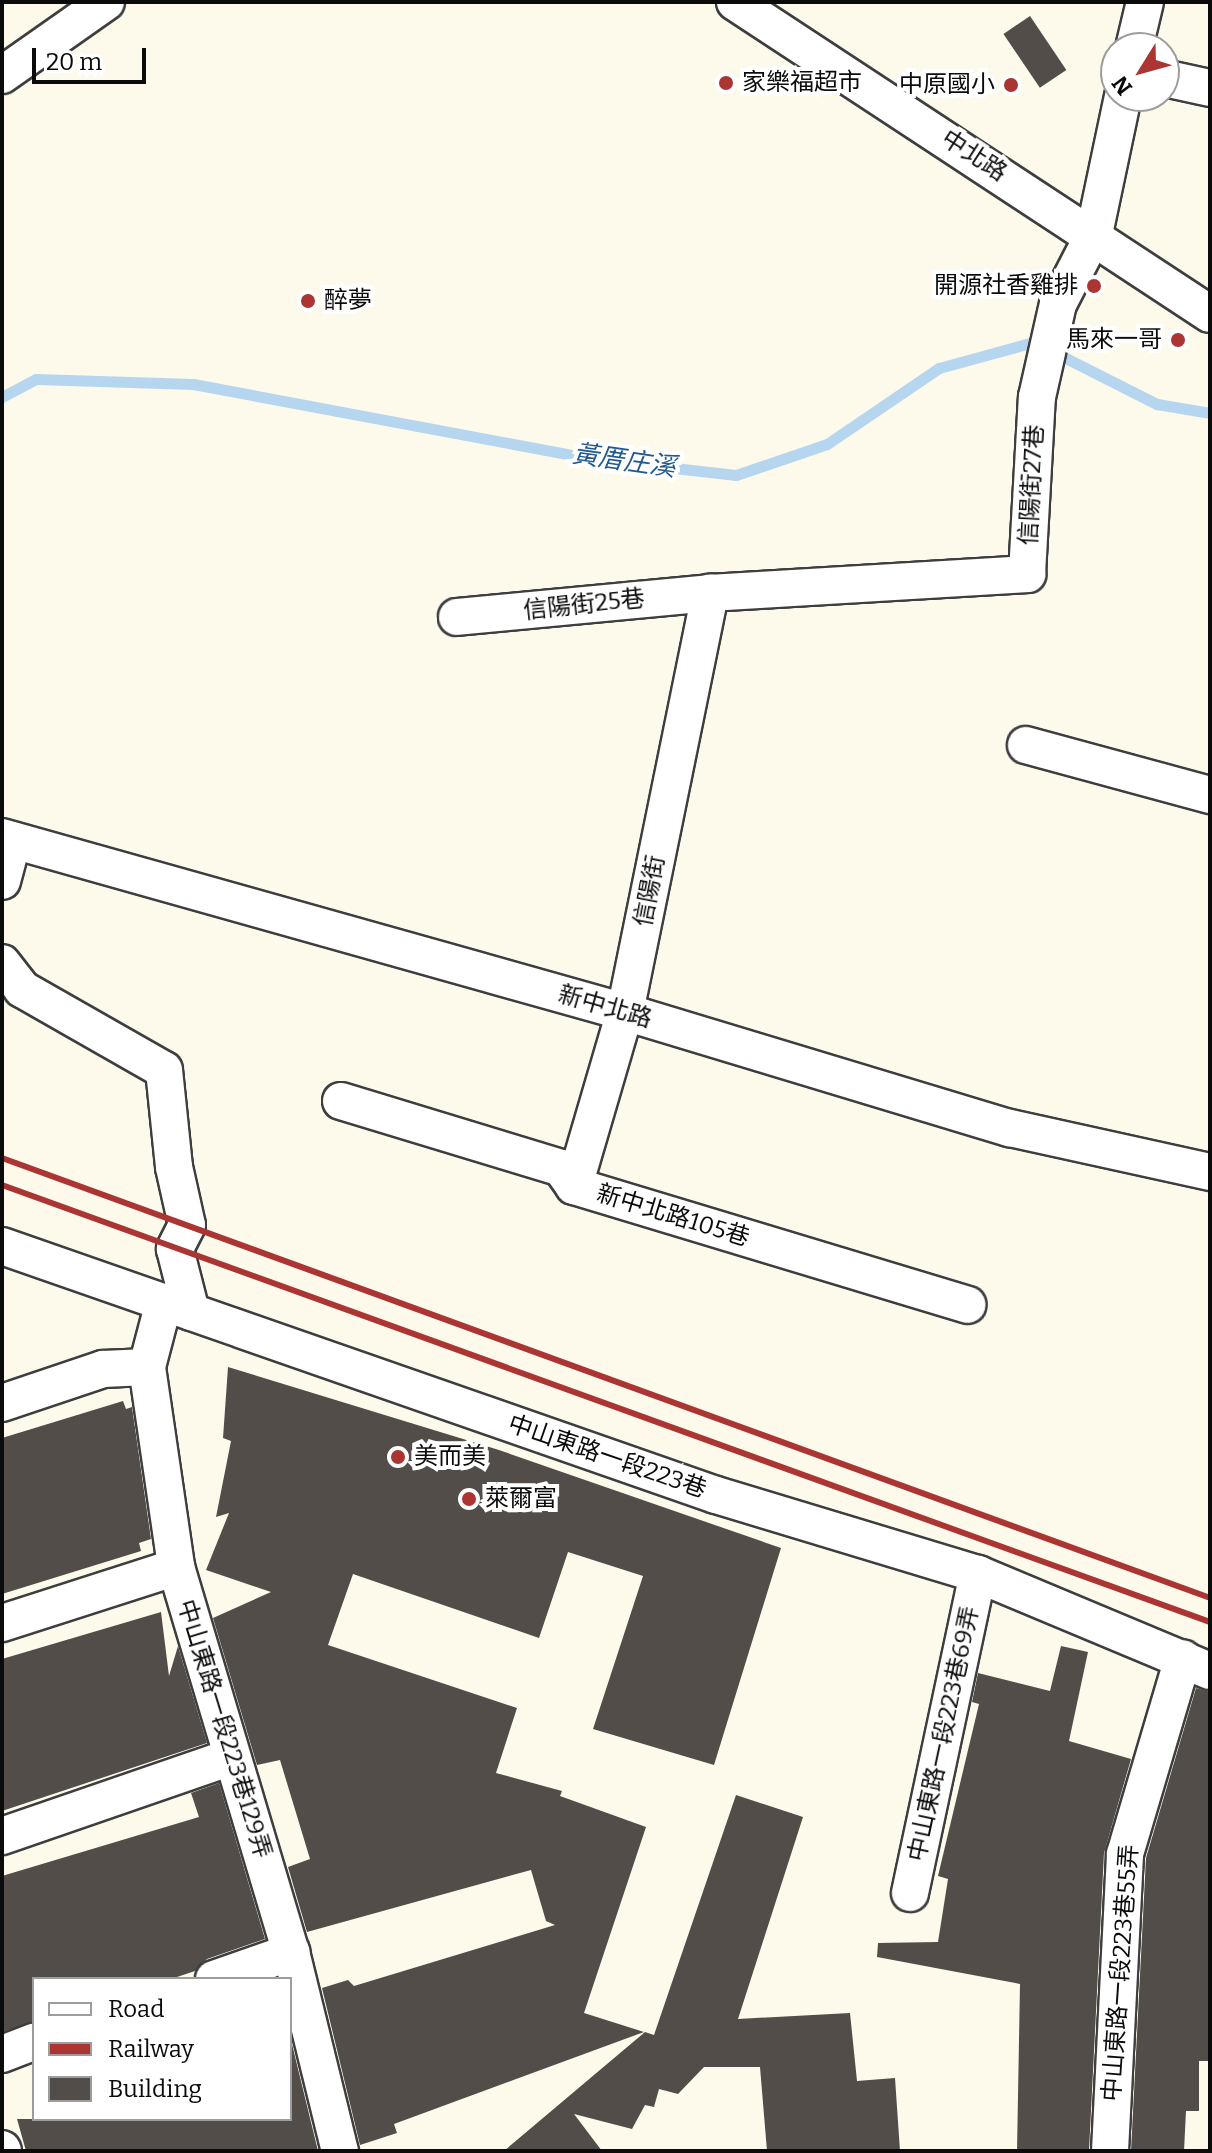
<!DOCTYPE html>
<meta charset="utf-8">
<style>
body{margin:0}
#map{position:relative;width:1212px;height:2153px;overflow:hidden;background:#fdfaeb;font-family:Bitter,"Noto Sans TC",serif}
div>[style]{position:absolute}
.stream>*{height:11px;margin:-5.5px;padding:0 5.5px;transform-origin:5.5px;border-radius:5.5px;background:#b6d6ef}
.building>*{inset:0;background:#524d49;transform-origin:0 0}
.roads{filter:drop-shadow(2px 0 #3e3e3e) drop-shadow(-2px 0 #3e3e3e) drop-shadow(0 2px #3e3e3e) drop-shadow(0 -2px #3e3e3e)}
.minor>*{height:36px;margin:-18px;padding:0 18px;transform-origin:18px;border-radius:18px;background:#fff}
.rail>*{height:6px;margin:-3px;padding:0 3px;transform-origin:3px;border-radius:3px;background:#ab3533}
.dots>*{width:22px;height:22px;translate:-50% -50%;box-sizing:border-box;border:4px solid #fff;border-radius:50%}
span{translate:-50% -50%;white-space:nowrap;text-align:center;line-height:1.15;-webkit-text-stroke:8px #fff;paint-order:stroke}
.poi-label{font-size:24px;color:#0b0b0b}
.left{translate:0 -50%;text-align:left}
.right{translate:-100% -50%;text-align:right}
.street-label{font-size:24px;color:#0b0b0b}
.water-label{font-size:26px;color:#23598e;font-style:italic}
.frame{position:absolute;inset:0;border:4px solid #0b0b0b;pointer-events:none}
.legend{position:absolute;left:32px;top:1977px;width:260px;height:144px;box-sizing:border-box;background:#fff;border:2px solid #9d9d9d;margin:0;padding:10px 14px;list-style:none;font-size:24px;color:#0b0b0b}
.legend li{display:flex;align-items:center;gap:16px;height:40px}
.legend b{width:40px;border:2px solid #9d9d9d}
.north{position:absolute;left:1100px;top:32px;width:80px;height:80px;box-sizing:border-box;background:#fff;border:2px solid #9d9d9d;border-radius:50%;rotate:233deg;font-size:22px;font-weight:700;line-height:32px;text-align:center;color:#0b0b0b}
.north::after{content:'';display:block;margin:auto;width:28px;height:36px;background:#ab3533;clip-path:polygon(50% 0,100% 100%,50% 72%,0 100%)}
.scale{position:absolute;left:32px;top:48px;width:114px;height:36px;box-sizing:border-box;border:4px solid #0b0b0b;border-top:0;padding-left:10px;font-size:24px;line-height:28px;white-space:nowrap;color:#0b0b0b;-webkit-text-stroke:6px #fff;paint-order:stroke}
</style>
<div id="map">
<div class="stream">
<i style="left:2px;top:397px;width:38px;rotate:-28deg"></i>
<i style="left:36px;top:379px;width:157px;rotate:1.8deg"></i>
<i style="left:193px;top:384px;width:408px;rotate:10.6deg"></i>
<i style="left:594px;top:459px;width:143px;rotate:6.4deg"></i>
<i style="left:736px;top:475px;width:96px;rotate:-18.8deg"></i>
<i style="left:827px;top:444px;width:135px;rotate:-34.2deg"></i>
<i style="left:939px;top:368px;width:98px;rotate:-15.3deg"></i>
<i style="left:1034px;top:342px;width:138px;rotate:26.8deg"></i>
<i style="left:1157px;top:404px;width:54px;rotate:9.6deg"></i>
</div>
<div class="building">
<i style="left:1030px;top:16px;width:65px;height:32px;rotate:56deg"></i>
<i style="clip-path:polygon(228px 1367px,499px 1450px,781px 1548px,714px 1765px,593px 1729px,643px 1576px,568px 1552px,539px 1638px,353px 1574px,328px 1645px,517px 1708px,496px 1773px,562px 1791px,560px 1796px,646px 1827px,584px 2013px,644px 2032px,394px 2124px,397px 2133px,360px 2145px,322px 1988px,348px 1980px,354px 1986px,555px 1925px,546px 1921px,531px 1870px,307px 1932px,288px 1867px,310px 1859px,280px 1760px,257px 1765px,213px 1618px,271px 1592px,206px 1570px,229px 1513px,216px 1517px,231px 1441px,223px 1438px)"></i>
<i style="clip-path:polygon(123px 1401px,126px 1409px,132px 1407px,151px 1539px,139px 1543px,141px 1551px,2px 1594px,2px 1438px)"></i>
<i style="clip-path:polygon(161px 1612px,169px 1676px,178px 1646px,207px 1743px,2px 1811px,2px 1659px)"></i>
<i style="clip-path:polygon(1061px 1646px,1088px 1652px,1069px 1741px,1131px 1759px,1104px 1853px,1089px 2151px,1017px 2151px,1020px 1984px,877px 1957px,878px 1943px,938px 1942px,948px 1879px,938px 1876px,979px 1704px,972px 1702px,978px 1673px,1050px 1691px)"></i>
<i style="clip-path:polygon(1196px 1688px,1210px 1692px,1208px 2061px,1199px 2061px,1199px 2111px,1186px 2111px,1184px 2151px,1131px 2151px,1146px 1858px)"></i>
<i style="clip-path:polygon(219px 1783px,265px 1939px,207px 1959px,195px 1971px,171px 1979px,34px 1979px,34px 2022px,2px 2032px,2px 1876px,199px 1817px,191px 1793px)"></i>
<i style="clip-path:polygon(736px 1795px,803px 1817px,738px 2019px,850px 2013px,857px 2081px,895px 2078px,900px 2151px,767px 2151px,760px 2067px,704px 2067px,678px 2094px,659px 2089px,654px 2107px,645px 2105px,632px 2129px,574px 2114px,602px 2151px,504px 2151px,645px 2032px,654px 2035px)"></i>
<i style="clip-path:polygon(290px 2036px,318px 2151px,26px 2151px,17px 2119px,290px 2119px)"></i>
</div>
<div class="roads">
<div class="minor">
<i style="left:735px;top:2px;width:568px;rotate:33.3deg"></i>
<i style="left:1134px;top:48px;width:47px;rotate:-76.6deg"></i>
<i style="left:2px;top:75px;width:127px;rotate:-35.1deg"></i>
<i style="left:1164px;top:78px;width:47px;rotate:12.3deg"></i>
<i style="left:457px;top:617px;width:254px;rotate:-5.4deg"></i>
<i style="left:710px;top:593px;width:318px;rotate:-3.4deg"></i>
<i style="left:1027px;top:574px;width:177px;rotate:-86.8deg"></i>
<i style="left:1037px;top:397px;width:95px;rotate:-77.3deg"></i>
<i style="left:1058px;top:304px;width:79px;rotate:-62.8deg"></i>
<i style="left:1094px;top:234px;width:141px;rotate:-78.1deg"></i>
<i style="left:1026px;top:745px;width:191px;rotate:15.2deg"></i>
<i style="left:2px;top:837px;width:647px;rotate:15.69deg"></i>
<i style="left:625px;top:1012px;width:402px;rotate:16.8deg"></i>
<i style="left:1010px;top:1128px;width:205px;rotate:12.4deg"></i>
<i style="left:2px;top:881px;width:42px;rotate:-75deg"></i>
<i style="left:2px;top:963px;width:33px;rotate:52deg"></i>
<i style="left:22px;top:989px;width:163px;rotate:29.7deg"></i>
<i style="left:164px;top:1070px;width:98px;rotate:84.1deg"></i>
<i style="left:174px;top:1167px;width:59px;rotate:77.4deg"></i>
<i style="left:187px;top:1225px;width:27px;rotate:117deg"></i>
<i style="left:175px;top:1249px;width:65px;rotate:75.7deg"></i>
<i style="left:341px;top:1101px;width:230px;rotate:16.9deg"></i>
<i style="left:561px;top:1168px;width:22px;rotate:54deg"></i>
<i style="left:574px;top:1186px;width:411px;rotate:16.8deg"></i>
<i style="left:574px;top:1186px;width:181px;rotate:-73.7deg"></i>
<i style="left:625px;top:1012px;width:428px;rotate:-78.5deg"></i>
<i style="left:2px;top:1246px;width:756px;rotate:19.23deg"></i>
<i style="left:716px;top:1495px;width:274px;rotate:16.8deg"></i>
<i style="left:978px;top:1574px;width:251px;rotate:22.7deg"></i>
<i style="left:164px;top:1302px;width:67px;rotate:104.7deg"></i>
<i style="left:147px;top:1367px;width:202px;rotate:81.7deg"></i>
<i style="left:176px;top:1567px;width:402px;rotate:73.4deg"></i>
<i style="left:291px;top:1952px;width:205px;rotate:76.2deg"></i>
<i style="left:2px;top:1403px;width:107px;rotate:-18.6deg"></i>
<i style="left:103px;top:1369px;width:44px;rotate:-2.6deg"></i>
<i style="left:2px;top:1623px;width:183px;rotate:-17.8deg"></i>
<i style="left:2px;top:1836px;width:242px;rotate:-19deg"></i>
<i style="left:910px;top:1893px;width:326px;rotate:-78deg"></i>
<i style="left:214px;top:1979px;width:82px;rotate:-19.3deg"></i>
<i style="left:2px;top:2054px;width:34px;rotate:-21deg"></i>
<i style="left:2px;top:2149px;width:2px;rotate:63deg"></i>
<i style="left:1110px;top:2151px;width:297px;rotate:-87.1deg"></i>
<i style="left:1125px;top:1854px;width:204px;rotate:-73.5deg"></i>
</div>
</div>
<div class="rail">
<i style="left:2px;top:1158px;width:1286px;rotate:20.01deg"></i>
<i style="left:2px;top:1185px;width:1285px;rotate:19.89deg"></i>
</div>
<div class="dots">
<i style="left:726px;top:83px;background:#ab3533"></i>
<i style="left:1011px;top:85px;background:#ab3533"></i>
<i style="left:1094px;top:286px;background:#ab3533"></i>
<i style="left:308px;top:301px;background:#ab3533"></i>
<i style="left:1178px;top:340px;background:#ab3533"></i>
<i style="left:398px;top:1457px;background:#ab3533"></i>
<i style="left:469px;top:1499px;background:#ab3533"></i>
</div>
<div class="poi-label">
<span class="left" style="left:742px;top:83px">家樂福超市</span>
<span class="right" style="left:995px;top:85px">中原國小</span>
<span class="right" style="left:1078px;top:286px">開源社香雞排</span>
<span class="left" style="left:324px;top:301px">醉夢</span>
<span class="right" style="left:1162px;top:340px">馬來一哥</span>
<span class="left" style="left:414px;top:1457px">美而美</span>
<span class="left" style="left:485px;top:1499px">萊爾富</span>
</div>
<div class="street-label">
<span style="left:974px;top:156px;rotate:33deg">中北路</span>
<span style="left:1032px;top:485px;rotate:-87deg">信陽街27巷</span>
<span style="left:584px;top:605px;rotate:-6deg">信陽街25巷</span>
<span style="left:650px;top:891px;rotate:-79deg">信陽街</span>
<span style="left:605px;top:1007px;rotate:16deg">新中北路</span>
<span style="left:673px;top:1216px;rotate:17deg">新中北路105巷</span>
<span style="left:607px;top:1457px;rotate:19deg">中山東路一段223巷</span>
<span style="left:224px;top:1729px;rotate:73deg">中山東路一段223巷129弄</span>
<span style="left:944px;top:1734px;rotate:-78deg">中山東路一段223巷69弄</span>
<span style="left:1121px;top:1973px;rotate:-86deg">中山東路一段223巷55弄</span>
</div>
<div class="water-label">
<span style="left:624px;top:461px;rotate:8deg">黃厝庄溪</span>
</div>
<div class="frame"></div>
<ul class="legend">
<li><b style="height:10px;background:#fff"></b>Road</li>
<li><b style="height:10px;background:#ab3533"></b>Railway</li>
<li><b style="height:22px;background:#524d49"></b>Building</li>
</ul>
<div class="north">N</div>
<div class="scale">20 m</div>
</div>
